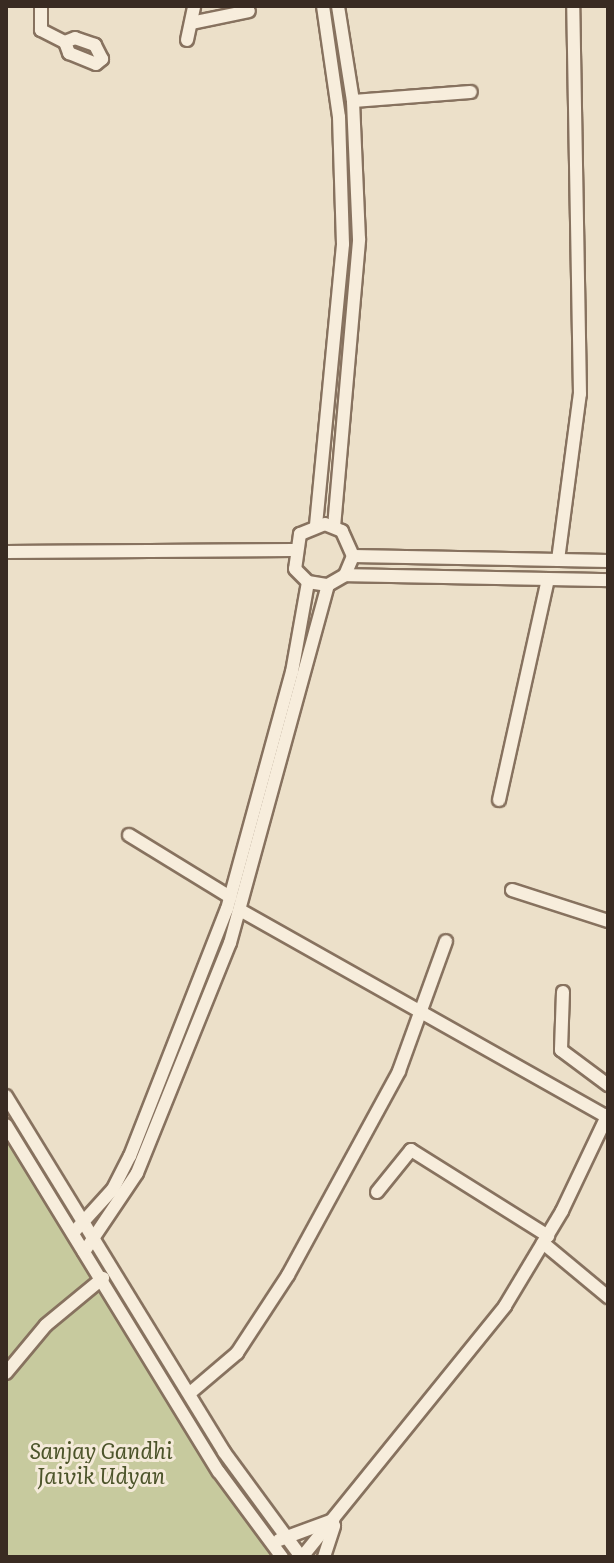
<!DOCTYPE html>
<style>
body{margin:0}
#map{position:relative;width:614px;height:1563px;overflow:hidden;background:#ece0c9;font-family:Literata,serif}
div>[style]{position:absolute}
.green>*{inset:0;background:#c7ca9e}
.roads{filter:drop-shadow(2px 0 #87725f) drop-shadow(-2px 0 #87725f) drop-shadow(0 2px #87725f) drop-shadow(0 -2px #87725f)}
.minor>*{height:12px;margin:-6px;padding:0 6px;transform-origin:6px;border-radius:6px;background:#f7eddc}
span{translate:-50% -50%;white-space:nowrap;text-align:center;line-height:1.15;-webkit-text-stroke:6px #f4ead9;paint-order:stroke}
.park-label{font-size:22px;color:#4c542a;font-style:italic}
.frame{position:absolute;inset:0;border:8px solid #392b22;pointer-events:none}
</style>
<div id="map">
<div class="green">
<i style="clip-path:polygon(6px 1134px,282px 1557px,6px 1557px)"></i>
</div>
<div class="roads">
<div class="minor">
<i style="left:41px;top:6px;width:24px;rotate:90deg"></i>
<i style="left:41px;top:30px;width:27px;rotate:27deg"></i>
<i style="left:65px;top:42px;width:12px;rotate:70deg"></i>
<i style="left:69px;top:53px;width:29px;rotate:22deg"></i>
<i style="left:96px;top:64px;width:8px;rotate:-40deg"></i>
<i style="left:102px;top:59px;width:16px;rotate:-117deg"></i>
<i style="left:95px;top:45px;width:21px;rotate:-161deg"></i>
<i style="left:75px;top:38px;width:11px;rotate:158deg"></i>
<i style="left:191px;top:23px;width:59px;rotate:-11.7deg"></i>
<i style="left:187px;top:40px;width:35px;rotate:-78deg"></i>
<i style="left:353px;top:101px;width:118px;rotate:-4.4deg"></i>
<i style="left:316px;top:525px;width:282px;rotate:-84.5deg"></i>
<i style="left:343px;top:244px;width:127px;rotate:-91.8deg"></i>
<i style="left:339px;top:117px;width:112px;rotate:-98.2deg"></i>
<i style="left:334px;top:527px;width:289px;rotate:-85deg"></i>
<i style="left:359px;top:239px;width:138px;rotate:-92.5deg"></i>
<i style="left:353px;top:101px;width:96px;rotate:-99deg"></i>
<i style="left:6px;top:552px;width:287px;rotate:-0.4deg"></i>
<i style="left:353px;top:556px;width:255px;rotate:1.1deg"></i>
<i style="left:558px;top:560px;width:167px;rotate:-82.5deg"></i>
<i style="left:580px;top:394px;width:388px;rotate:-91deg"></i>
<i style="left:345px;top:575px;width:21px;rotate:-67deg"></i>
<i style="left:353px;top:556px;width:27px;rotate:-114deg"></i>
<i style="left:342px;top:531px;width:18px;rotate:-158deg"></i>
<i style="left:325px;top:524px;width:27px;rotate:158deg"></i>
<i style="left:300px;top:534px;width:35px;rotate:98deg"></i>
<i style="left:295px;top:569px;width:18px;rotate:45deg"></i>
<i style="left:308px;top:582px;width:20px;rotate:9deg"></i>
<i style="left:328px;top:585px;width:20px;rotate:-30deg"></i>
<i style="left:345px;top:575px;width:263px;rotate:1.1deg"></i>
<i style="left:499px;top:800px;width:226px;rotate:-77.5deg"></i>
<i style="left:129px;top:835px;width:119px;rotate:31.5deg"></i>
<i style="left:512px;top:890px;width:101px;rotate:17.9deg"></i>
<i style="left:240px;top:910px;width:421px;rotate:29.4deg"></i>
<i style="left:563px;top:992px;width:58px;rotate:92deg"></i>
<i style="left:561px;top:1050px;width:59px;rotate:36.7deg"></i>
<i style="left:6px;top:1096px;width:417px;rotate:58.5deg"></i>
<i style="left:224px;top:1452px;width:130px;rotate:53.7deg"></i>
<i style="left:6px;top:1125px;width:407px;rotate:58.5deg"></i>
<i style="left:219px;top:1472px;width:106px;rotate:53.5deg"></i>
<i style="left:377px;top:1192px;width:54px;rotate:-51deg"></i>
<i style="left:411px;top:1150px;width:162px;rotate:32.1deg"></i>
<i style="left:73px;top:1233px;width:59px;rotate:-47.7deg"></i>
<i style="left:113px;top:1189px;width:37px;rotate:-63deg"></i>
<i style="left:130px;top:1156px;width:265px;rotate:-68.6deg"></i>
<i style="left:227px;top:909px;width:246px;rotate:-74.7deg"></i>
<i style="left:292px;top:672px;width:91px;rotate:-79.9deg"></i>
<i style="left:543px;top:1243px;width:85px;rotate:39.7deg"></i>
<i style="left:84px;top:1252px;width:95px;rotate:-56.1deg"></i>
<i style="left:137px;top:1173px;width:248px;rotate:-68deg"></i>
<i style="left:230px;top:943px;width:371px;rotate:-74.7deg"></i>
<i style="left:6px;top:1373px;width:62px;rotate:-50.2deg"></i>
<i style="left:46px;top:1325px;width:74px;rotate:-39.5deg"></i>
<i style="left:190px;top:1393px;width:62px;rotate:-40.4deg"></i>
<i style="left:237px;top:1353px;width:93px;rotate:-56.8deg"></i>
<i style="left:288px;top:1275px;width:232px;rotate:-61.4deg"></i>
<i style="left:399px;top:1071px;width:138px;rotate:-70.1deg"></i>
<i style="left:279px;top:1540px;width:58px;rotate:-20.3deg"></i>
<i style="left:302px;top:1557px;width:323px;rotate:-51deg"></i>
<i style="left:505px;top:1306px;width:111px;rotate:-59deg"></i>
<i style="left:562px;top:1211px;width:107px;rotate:-64.6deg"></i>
<i style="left:324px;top:1557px;width:33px;rotate:-72deg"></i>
</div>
</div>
<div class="park-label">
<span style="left:101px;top:1462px">Sanjay Gandhi<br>Jaivik Udyan</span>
</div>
<div class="frame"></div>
</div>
